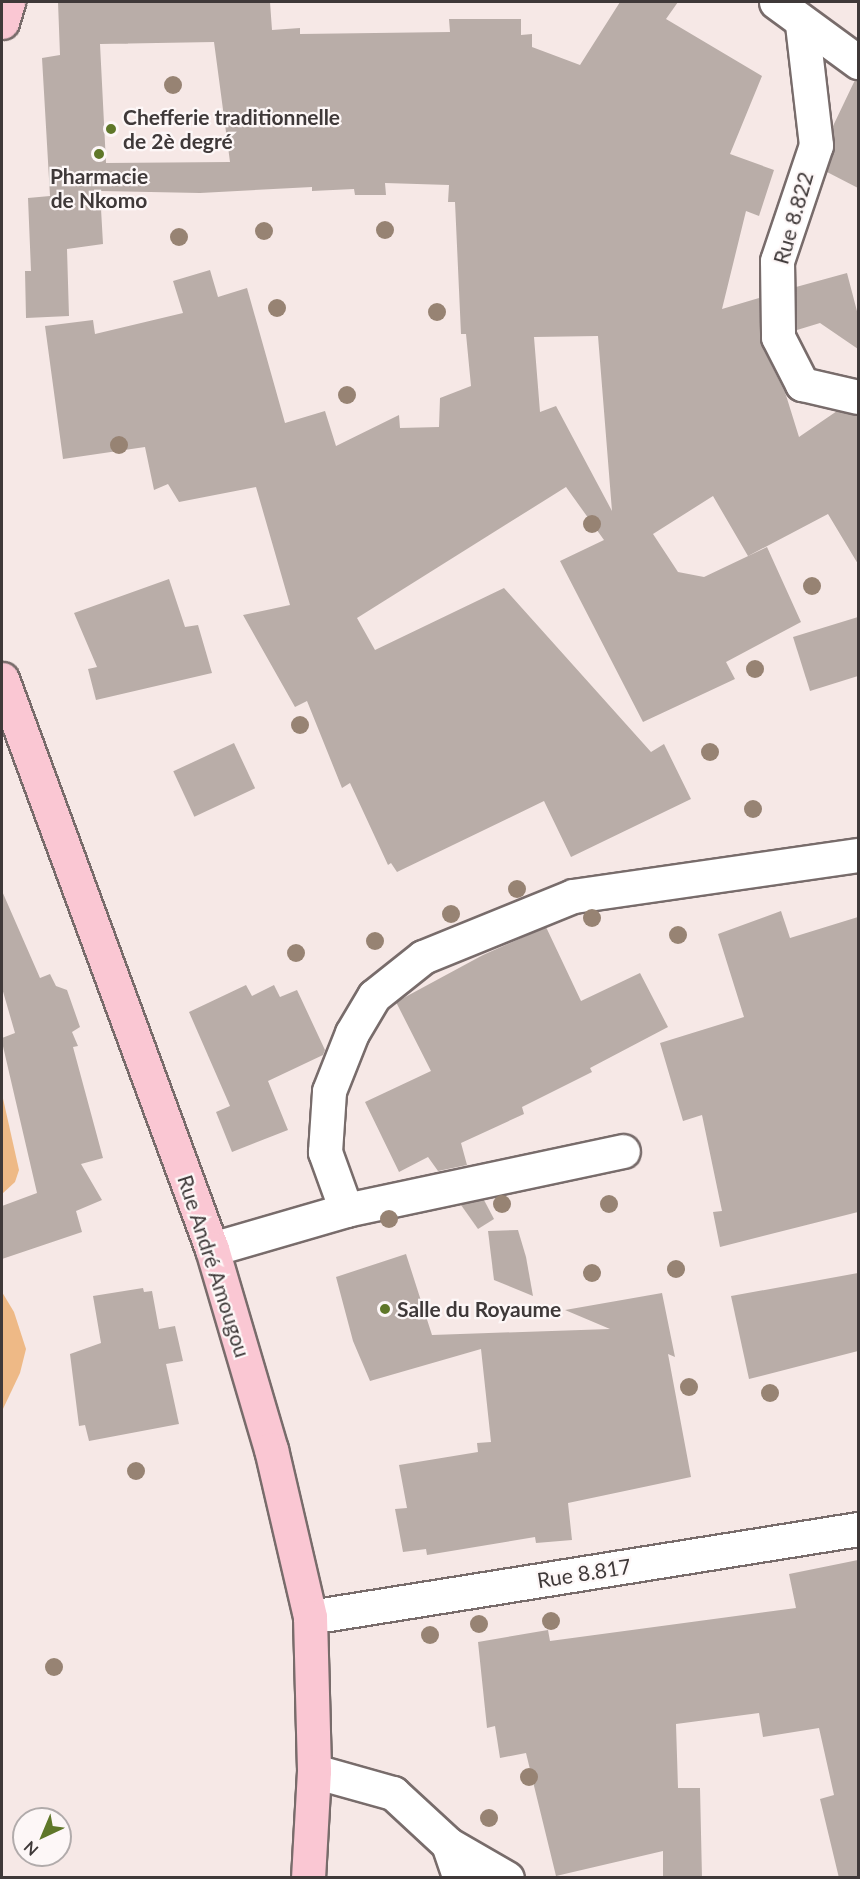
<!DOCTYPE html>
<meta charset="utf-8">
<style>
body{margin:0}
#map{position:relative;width:860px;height:1879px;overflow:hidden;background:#f6e8e6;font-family:Lato,sans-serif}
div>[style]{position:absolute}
.green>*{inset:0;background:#eeb986}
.building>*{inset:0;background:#b9ada8;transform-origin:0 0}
.roads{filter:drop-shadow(2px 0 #786c6b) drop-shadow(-2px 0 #786c6b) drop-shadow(0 2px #786c6b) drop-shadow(0 -2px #786c6b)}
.minor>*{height:33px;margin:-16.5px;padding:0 16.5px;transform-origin:16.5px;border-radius:16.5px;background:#fff}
.major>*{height:33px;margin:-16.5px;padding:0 16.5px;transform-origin:16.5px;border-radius:16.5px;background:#fac7d3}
.trees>*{width:18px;height:18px;margin:-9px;border-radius:50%;background:#978373}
.dots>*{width:16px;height:16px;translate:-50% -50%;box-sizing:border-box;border:3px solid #fdf7f7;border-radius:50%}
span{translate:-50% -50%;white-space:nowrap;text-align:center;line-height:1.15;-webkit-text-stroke:4.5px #fdf7f7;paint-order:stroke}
.poi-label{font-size:21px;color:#3f3939;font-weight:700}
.left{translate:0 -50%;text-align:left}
.street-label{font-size:21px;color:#3f3939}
.frame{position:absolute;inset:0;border:3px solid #3f3939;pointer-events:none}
.north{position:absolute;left:12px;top:1807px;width:60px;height:60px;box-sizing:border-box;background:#fdf7f7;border:2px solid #b1abab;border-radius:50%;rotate:224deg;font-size:16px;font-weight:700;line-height:24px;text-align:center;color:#3f3939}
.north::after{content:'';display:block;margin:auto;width:21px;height:27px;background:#5f7729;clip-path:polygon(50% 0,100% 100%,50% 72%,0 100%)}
</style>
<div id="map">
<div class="green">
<i style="clip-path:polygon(2px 1094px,19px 1170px,15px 1182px,2px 1194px)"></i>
<i style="clip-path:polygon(2px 1292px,14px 1312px,26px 1349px,20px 1373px,2px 1411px)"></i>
</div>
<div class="building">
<i style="clip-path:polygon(evenodd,58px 2px,270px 2px,272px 30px,300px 28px,300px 34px,450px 32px,449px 19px,521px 19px,521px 35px,532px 34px,532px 47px,580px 65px,620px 2px,678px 2px,666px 19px,762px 76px,730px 154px,774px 170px,759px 216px,746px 211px,722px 309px,759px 298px,761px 345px,785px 392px,799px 437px,837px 411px,858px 415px,858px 564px,828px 514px,748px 556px,713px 496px,653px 534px,678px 572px,704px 577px,767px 547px,801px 622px,726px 662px,735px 679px,643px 722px,560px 561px,604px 540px,566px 487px,357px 618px,375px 650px,504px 588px,651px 752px,664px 744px,691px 799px,571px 857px,544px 801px,397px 872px,391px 863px,388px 865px,350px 783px,342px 788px,307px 701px,295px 707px,243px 615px,290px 605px,256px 487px,179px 502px,168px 484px,154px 490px,145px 447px,63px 459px,45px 326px,93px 320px,95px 334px,183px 313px,173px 281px,210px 270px,218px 297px,247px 288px,285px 423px,325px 411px,336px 446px,399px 415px,400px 428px,439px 427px,440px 398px,471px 386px,466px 334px,461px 334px,455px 202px,448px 202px,449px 185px,385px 183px,386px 195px,355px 195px,354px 189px,312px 191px,312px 187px,200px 193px,100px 191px,103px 244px,67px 249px,69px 316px,26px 318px,25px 271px,31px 271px,28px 198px,50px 196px,42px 58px,60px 55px,58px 2px,214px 42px,230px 162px,106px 163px,100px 44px,214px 42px,58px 2px,598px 336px,612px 511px,556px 406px,540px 412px,534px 337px,598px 336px)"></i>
<i style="clip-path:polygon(855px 80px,858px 80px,858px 188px,827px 172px,834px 150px,833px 126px)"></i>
<i style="clip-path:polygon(847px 273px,858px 315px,858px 349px,820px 323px,797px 330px,796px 287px)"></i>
<i style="clip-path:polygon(169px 579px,185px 627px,198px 625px,212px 673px,96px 700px,88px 669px,97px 667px,74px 613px)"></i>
<i style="clip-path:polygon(858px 617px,858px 676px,810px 691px,793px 637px)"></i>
<i style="left:234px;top:743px;width:50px;height:67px;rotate:65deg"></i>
<i style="clip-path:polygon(2px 891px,40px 978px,50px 974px,56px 986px,67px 990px,80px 1027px,72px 1032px,78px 1046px,73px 1047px,103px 1158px,81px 1164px,102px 1200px,76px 1211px,82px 1232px,2px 1259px,2px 1206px,37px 1193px,2px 1042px,2px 1038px,15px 1033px,2px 988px)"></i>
<i style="clip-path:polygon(781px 911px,790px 938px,858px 917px,858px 1212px,720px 1247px,713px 1212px,722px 1211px,702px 1115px,683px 1121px,660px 1043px,744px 1017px,718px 934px)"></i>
<i style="clip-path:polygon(546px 927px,581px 1001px,640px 973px,668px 1027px,590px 1068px,592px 1072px,522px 1107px,524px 1114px,461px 1143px,467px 1165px,438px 1171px,428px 1157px,399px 1172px,365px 1102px,431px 1071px,396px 1002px,483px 955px)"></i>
<i style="clip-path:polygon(246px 985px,252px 996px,274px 985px,280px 997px,297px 990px,325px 1050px,323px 1055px,268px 1081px,288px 1130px,232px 1152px,216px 1112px,230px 1106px,189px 1012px)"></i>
<i style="clip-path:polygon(484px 1200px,494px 1219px,478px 1229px,461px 1205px)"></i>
<i style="clip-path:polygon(518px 1230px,526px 1257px,533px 1296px,494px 1280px,488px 1231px)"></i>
<i style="clip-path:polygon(406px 1254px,432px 1335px,610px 1329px,565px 1310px,662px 1293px,675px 1357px,668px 1354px,691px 1477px,568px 1503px,572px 1540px,536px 1543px,535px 1537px,427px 1555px,426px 1549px,403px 1552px,395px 1509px,407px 1508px,399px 1465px,478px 1452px,477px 1443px,491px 1442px,481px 1349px,370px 1381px,353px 1341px,336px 1277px)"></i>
<i style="clip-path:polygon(858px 1273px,858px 1351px,749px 1379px,731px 1296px)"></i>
<i style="clip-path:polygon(143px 1288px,144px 1292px,152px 1291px,159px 1329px,175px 1326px,183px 1361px,166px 1364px,179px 1424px,89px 1441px,85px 1425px,79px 1426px,70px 1354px,101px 1343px,93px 1296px)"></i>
<i style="clip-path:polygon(858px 1560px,858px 1878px,839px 1878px,820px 1799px,834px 1795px,819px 1728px,763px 1737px,759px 1713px,676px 1724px,678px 1788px,700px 1788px,702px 1878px,663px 1878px,663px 1851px,556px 1876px,526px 1753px,500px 1758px,495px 1726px,487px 1728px,478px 1642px,548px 1630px,550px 1641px,796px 1608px,789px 1574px)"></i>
</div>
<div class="roads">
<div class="minor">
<i style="left:776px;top:2px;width:102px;rotate:36.2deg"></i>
<i style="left:802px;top:24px;width:122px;rotate:83.4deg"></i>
<i style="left:816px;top:145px;width:122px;rotate:108.6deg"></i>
<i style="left:777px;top:261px;width:76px;rotate:89.2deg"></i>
<i style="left:778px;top:337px;width:53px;rotate:62.9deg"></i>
<i style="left:802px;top:384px;width:57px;rotate:13.1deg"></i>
<i style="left:346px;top:1210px;width:62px;rotate:-109.9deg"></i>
<i style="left:325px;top:1152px;width:61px;rotate:-86.2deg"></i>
<i style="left:329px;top:1091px;width:62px;rotate:-68.4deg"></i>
<i style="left:352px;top:1033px;width:43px;rotate:-59.3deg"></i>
<i style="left:374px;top:996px;width:63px;rotate:-38.5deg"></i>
<i style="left:423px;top:957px;width:162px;rotate:-22.1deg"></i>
<i style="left:573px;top:896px;width:288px;rotate:-8.2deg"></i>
<i style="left:212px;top:1249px;width:140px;rotate:-16.2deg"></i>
<i style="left:346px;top:1210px;width:283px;rotate:-12deg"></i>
<i style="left:310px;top:1617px;width:555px;rotate:-9.12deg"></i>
<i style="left:314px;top:1771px;width:82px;rotate:15.6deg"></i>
<i style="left:393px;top:1793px;width:75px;rotate:42.8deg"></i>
<i style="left:448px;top:1844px;width:36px;rotate:71deg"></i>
<i style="left:448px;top:1844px;width:68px;rotate:30deg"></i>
</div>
<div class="major">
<i style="left:2px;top:22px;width:21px;rotate:-73deg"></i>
<i style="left:2px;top:679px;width:607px;rotate:69.78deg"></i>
<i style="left:212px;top:1249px;width:209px;rotate:73.6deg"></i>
<i style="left:271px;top:1449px;width:172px;rotate:76.9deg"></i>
<i style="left:310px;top:1617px;width:154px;rotate:88.5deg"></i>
<i style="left:314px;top:1771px;width:107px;rotate:93.2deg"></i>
</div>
</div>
<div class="trees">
<i style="left:173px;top:85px"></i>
<i style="left:385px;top:230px"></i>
<i style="left:264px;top:231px"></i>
<i style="left:179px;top:237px"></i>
<i style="left:277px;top:308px"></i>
<i style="left:437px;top:312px"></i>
<i style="left:347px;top:395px"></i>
<i style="left:119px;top:445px"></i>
<i style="left:592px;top:524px"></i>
<i style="left:812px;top:586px"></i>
<i style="left:755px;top:669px"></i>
<i style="left:300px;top:725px"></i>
<i style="left:710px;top:752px"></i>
<i style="left:753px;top:809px"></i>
<i style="left:517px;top:889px"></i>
<i style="left:451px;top:914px"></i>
<i style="left:592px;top:918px"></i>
<i style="left:678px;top:935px"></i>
<i style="left:375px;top:941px"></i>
<i style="left:296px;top:953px"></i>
<i style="left:502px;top:1204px"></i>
<i style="left:609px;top:1204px"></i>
<i style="left:389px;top:1219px"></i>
<i style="left:676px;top:1269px"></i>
<i style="left:592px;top:1273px"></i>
<i style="left:689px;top:1387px"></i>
<i style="left:770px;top:1393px"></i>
<i style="left:136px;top:1471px"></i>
<i style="left:551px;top:1621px"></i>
<i style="left:479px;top:1624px"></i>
<i style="left:430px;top:1635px"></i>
<i style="left:54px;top:1667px"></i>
<i style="left:529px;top:1777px"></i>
<i style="left:489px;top:1818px"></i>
</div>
<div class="dots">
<i style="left:111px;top:129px;background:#5f7729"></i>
<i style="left:99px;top:154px;background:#5f7729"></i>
<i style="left:385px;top:1309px;background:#5f7729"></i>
</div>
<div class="poi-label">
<span class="left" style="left:123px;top:129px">Chefferie traditionnelle<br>de 2è degré</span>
<span style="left:99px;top:188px">Pharmacie<br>de Nkomo</span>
<span class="left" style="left:397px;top:1309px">Salle du Royaume</span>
</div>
<div class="street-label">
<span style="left:793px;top:218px;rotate:-74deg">Rue 8.822</span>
<span style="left:214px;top:1266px;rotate:72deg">Rue André Amougou</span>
<span style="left:584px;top:1573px;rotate:-9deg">Rue 8.817</span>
</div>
<div class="frame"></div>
<div class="north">N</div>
</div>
